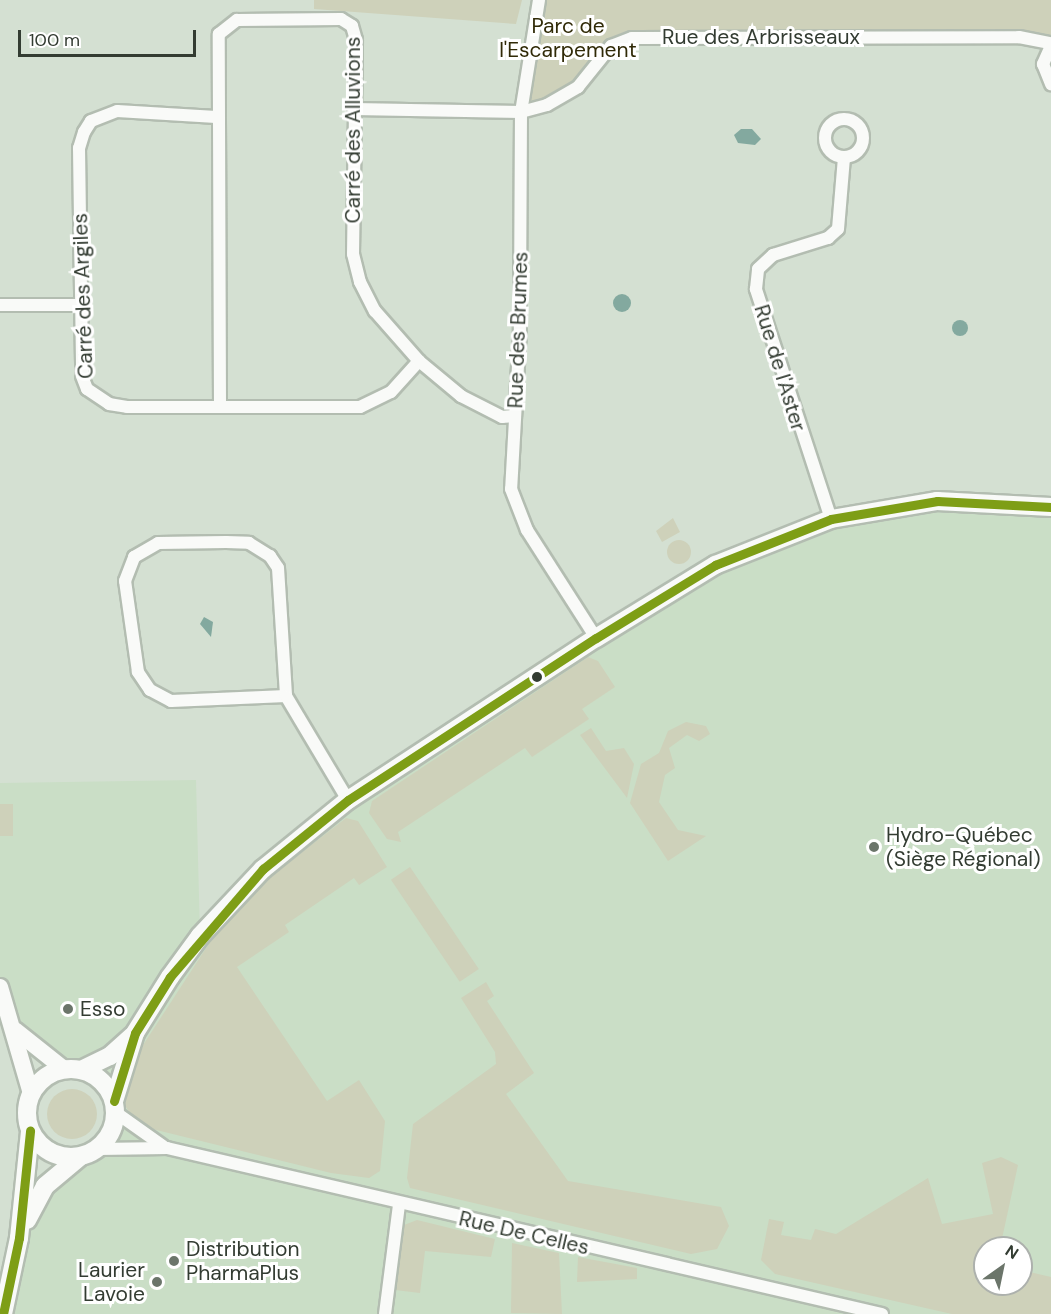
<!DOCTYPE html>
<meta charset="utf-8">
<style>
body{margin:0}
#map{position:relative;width:1051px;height:1314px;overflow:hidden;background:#d4e0d2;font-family:"DM Sans",sans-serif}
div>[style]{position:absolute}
.built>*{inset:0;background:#cadec6}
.green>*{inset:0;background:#ced1ba;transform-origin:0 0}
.round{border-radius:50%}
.water>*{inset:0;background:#83a99f}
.roads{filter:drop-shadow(2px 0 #b3bdb1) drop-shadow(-2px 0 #b3bdb1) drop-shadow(0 2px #b3bdb1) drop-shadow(0 -2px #b3bdb1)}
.minor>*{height:12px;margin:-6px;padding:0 6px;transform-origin:6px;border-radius:6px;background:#f9faf8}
.minor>.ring{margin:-6px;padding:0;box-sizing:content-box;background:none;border:12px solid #f9faf8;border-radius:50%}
.tertiary>*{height:16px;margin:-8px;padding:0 8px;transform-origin:8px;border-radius:8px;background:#f9faf8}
.secondary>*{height:18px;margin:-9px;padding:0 9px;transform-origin:9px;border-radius:9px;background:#f9faf8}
.secondary>.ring{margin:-9px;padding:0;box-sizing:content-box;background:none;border:18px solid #f9faf8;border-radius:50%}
.bus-1>*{height:9px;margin:-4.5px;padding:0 4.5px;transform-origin:4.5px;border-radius:4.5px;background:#7e9e16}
.dots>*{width:16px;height:16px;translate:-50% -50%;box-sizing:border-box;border:3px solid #fff;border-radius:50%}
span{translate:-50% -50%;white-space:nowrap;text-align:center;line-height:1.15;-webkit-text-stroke:6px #fff;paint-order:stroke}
.park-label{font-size:21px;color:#302a07}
.street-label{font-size:21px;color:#333c32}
.poi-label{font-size:21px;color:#333c32}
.left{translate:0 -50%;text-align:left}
.right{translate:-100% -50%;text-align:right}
.north{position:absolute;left:973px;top:1236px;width:60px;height:60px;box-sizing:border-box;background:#fff;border:2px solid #adb1ad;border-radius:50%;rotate:33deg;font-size:16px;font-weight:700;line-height:24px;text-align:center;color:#333c32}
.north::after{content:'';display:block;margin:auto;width:21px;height:27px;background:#6b756a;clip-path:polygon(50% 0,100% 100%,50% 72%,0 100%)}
.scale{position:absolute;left:18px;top:30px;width:178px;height:27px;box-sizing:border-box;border:3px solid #333c32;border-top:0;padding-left:8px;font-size:18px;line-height:21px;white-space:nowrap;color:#333c32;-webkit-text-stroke:4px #fff;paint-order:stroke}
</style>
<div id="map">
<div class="built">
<i style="clip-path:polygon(evenodd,937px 501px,1051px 507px,1051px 1314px,3px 1314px,36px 1200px,105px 1142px,115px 1112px,110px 1092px,97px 1078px,33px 1049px,0 990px,0 783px,196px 780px,200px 935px,299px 838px,715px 565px,831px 519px,937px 501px,985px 1248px,1021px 1248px,1021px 1284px,985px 1284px,985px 1248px)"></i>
</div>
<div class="green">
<i style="clip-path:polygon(314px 0,522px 0,516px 24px,314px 9px)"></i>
<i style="clip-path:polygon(539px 0,1051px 0,1051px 43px,682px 36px,611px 46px,578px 87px,521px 112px)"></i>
<i style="clip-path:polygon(673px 518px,680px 532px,662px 542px,656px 531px)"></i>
<i class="round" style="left:667px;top:540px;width:24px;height:24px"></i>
<i style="clip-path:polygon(588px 657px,598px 661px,615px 687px,582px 709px,589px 719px,532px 757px,525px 748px,398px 832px,401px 842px,387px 839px,369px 813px,372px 801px)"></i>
<i style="clip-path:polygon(686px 722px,706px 726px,710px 734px,699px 741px,687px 735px,669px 748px,675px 768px,665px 775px,659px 802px,678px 830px,706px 836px,668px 861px,630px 803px,641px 764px,659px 753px,668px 731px)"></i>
<i style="clip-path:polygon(591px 728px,606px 751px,624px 748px,634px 764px,627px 798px,580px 735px)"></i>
<i style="left:0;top:804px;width:13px;height:32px"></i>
<i style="clip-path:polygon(346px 818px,358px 821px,387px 867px,359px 885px,354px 878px,285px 925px,289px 932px,237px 967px,327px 1101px,359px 1080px,385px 1121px,380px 1171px,369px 1178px,331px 1173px,140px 1126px,122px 1102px,132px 1062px,212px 939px,274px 874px)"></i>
<i style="left:410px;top:867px;width:123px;height:23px;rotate:56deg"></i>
<i style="clip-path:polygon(486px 982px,494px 996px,487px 1001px,534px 1073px,506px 1094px,568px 1181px,721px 1207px,729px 1226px,717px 1249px,691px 1254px,410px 1188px,407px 1178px,413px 1124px,496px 1064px,495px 1052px,461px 998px)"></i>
<i class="round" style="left:47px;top:1089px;width:50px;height:50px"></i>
<i style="clip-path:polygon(1001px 1157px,1018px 1165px,1000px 1248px,985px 1248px,985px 1284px,1021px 1284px,1021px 1270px,1051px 1277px,1051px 1314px,952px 1314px,775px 1274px,761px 1260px,769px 1219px,784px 1222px,781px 1235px,811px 1240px,815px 1229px,836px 1234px,928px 1178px,942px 1224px,993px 1214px,982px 1163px)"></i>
<i style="clip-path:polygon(417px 1220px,495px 1239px,491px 1257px,425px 1251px,420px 1293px,395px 1290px,402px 1233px,404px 1225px)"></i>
<i style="clip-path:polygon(512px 1243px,559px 1253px,562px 1314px,511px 1313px)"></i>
<i style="clip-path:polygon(578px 1257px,637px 1268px,637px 1279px,577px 1282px)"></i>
</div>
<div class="water">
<i style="clip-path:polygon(741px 129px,752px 129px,761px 139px,755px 145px,738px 143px,734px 135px)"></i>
<i class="round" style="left:613px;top:294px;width:18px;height:18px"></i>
<i class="round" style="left:952px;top:320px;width:16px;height:16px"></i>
<i style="clip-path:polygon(204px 617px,213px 622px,211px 637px,200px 624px)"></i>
</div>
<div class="roads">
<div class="minor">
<i style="left:539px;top:0;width:113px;rotate:99.1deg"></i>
<i style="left:521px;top:112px;width:218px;rotate:90.3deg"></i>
<i style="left:520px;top:330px;width:159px;rotate:93.2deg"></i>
<i style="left:511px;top:489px;width:44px;rotate:68.7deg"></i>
<i style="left:527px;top:530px;width:128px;rotate:57.4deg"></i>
<i style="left:1051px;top:46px;width:20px;rotate:114deg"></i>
<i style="left:1043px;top:64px;width:22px;rotate:68deg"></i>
<i style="left:354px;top:109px;width:167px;rotate:1deg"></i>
<i style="left:521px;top:112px;width:27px;rotate:-15deg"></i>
<i style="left:547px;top:105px;width:36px;rotate:-30deg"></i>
<i style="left:578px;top:87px;width:53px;rotate:-51.2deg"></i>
<i style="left:611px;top:46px;width:22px;rotate:-21deg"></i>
<i style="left:632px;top:38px;width:387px;rotate:-0.1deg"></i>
<i style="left:1019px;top:37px;width:33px;rotate:11deg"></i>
<i style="left:216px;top:117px;width:99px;rotate:-176.5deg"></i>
<i style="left:117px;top:111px;width:28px;rotate:159deg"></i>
<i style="left:91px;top:121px;width:13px;rotate:122deg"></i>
<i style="left:84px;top:132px;width:17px;rotate:107deg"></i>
<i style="left:79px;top:148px;width:228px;rotate:89.2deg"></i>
<i style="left:82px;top:376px;width:14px;rotate:69deg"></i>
<i style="left:87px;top:389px;width:27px;rotate:34deg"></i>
<i style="left:109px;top:404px;width:18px;rotate:9deg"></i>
<i style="left:127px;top:407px;width:233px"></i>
<i style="left:360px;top:407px;width:34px;rotate:-26deg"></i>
<i style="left:391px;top:392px;width:42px;rotate:-47.9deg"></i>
<i class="ring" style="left:825px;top:119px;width:26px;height:26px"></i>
<i style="left:0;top:305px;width:82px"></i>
<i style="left:220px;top:406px;width:372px;rotate:-90.2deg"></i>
<i style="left:219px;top:34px;width:23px;rotate:-38deg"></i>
<i style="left:237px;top:20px;width:104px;rotate:-0.6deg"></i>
<i style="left:341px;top:19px;width:13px;rotate:32deg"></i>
<i style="left:352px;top:26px;width:15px;rotate:74deg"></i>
<i style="left:356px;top:40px;width:214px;rotate:90.8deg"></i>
<i style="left:353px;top:254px;width:29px;rotate:76deg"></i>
<i style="left:360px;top:282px;width:33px;rotate:63deg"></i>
<i style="left:375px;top:311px;width:67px;rotate:48.7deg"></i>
<i style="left:419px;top:361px;width:55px;rotate:39.8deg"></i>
<i style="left:461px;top:396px;width:46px;rotate:27.1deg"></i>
<i style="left:502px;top:417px;width:13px;rotate:-4deg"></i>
<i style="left:831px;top:519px;width:242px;rotate:-108.1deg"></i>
<i style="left:756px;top:289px;width:20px;rotate:-84deg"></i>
<i style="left:758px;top:269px;width:21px;rotate:-43deg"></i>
<i style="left:773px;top:255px;width:58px;rotate:-17.2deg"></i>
<i style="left:828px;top:238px;width:13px;rotate:-42deg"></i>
<i style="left:838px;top:229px;width:72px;rotate:-85.2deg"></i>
<i style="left:286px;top:696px;width:115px;rotate:177.5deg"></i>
<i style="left:171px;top:701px;width:24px;rotate:-152deg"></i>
<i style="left:150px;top:690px;width:22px;rotate:-124deg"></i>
<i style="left:138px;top:672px;width:92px;rotate:-98.1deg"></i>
<i style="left:125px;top:581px;width:26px;rotate:-69deg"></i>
<i style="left:134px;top:557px;width:28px;rotate:-30deg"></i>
<i style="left:158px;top:543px;width:68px;rotate:-0.8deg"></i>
<i style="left:226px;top:542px;width:23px;rotate:2deg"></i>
<i style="left:249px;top:543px;width:25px;rotate:32deg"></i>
<i style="left:270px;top:556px;width:14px;rotate:56deg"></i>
<i style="left:278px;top:568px;width:128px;rotate:86.4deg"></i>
<i style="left:286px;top:696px;width:121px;rotate:59.2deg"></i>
<i style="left:115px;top:1112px;width:59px;rotate:35.3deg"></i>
<i style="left:98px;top:1149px;width:69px;rotate:-0.8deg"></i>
<i style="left:167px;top:1148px;width:734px;rotate:13.07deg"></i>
<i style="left:385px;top:1314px;width:110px;rotate:-82.7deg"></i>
</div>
<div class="tertiary">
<i style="left:0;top:987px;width:111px;rotate:73.8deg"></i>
<i style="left:15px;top:1030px;width:63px;rotate:38.5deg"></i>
</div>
<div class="secondary">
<i class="ring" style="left:27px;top:1069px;width:70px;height:70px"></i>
<i style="left:81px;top:1070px;width:32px;rotate:-26deg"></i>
<i style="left:110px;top:1056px;width:30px;rotate:-42deg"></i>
<i style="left:114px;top:1101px;width:71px;rotate:-72.8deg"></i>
<i style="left:135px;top:1033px;width:66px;rotate:-58deg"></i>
<i style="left:170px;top:977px;width:51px;rotate:-53.8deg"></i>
<i style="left:200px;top:936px;width:92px;rotate:-46.8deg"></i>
<i style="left:263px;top:869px;width:109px;rotate:-39.1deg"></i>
<i style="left:348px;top:800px;width:296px;rotate:-33.2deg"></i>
<i style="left:596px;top:638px;width:140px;rotate:-31.5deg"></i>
<i style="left:715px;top:565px;width:125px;rotate:-21.6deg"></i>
<i style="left:831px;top:519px;width:108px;rotate:-9.6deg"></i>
<i style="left:937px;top:501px;width:114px;rotate:3deg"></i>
<i style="left:27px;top:1220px;width:38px;rotate:-62deg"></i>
<i style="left:45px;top:1186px;width:47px;rotate:-39.8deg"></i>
<i style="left:3px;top:1314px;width:78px;rotate:-78.1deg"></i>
<i style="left:19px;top:1238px;width:108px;rotate:-84.1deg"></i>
</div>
</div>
<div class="bus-1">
<i style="left:114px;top:1101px;width:71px;rotate:-72.8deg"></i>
<i style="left:135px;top:1033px;width:66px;rotate:-58deg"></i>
<i style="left:170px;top:977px;width:143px;rotate:-49.3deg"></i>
<i style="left:263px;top:869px;width:109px;rotate:-39.1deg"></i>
<i style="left:348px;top:800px;width:296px;rotate:-33.2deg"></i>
<i style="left:596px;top:638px;width:140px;rotate:-31.5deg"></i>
<i style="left:715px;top:565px;width:125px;rotate:-21.6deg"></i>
<i style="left:831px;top:519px;width:108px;rotate:-9.6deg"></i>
<i style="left:937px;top:501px;width:114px;rotate:3deg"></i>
<i style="left:3px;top:1314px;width:78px;rotate:-78.1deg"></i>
<i style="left:19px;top:1238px;width:108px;rotate:-84.1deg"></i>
</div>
<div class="dots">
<i style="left:537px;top:677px;background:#333c32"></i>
<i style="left:874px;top:847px;background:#6b756a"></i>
<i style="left:68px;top:1009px;background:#6b756a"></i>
<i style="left:174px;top:1261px;background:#6b756a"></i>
<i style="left:157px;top:1282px;background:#6b756a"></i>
</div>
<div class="park-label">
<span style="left:568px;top:38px">Parc de<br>l'Escarpement</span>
</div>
<div class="street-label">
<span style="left:761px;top:37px">Rue des Arbrisseaux</span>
<span style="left:353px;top:130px;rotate:-90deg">Carré des Alluvions</span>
<span style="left:83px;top:296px;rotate:-92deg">Carré des Argiles</span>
<span style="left:518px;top:330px;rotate:-88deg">Rue des Brumes</span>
<span style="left:780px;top:368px;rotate:73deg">Rue de l'Aster</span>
<span style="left:524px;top:1233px;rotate:13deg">Rue De Celles</span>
</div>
<div class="poi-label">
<span class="left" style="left:886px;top:847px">Hydro-Québec<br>(Siège Régional)</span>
<span class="left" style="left:80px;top:1009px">Esso</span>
<span class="left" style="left:186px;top:1261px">Distribution<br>PharmaPlus</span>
<span class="right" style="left:145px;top:1282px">Laurier<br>Lavoie</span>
</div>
<div class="north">N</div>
<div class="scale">100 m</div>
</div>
